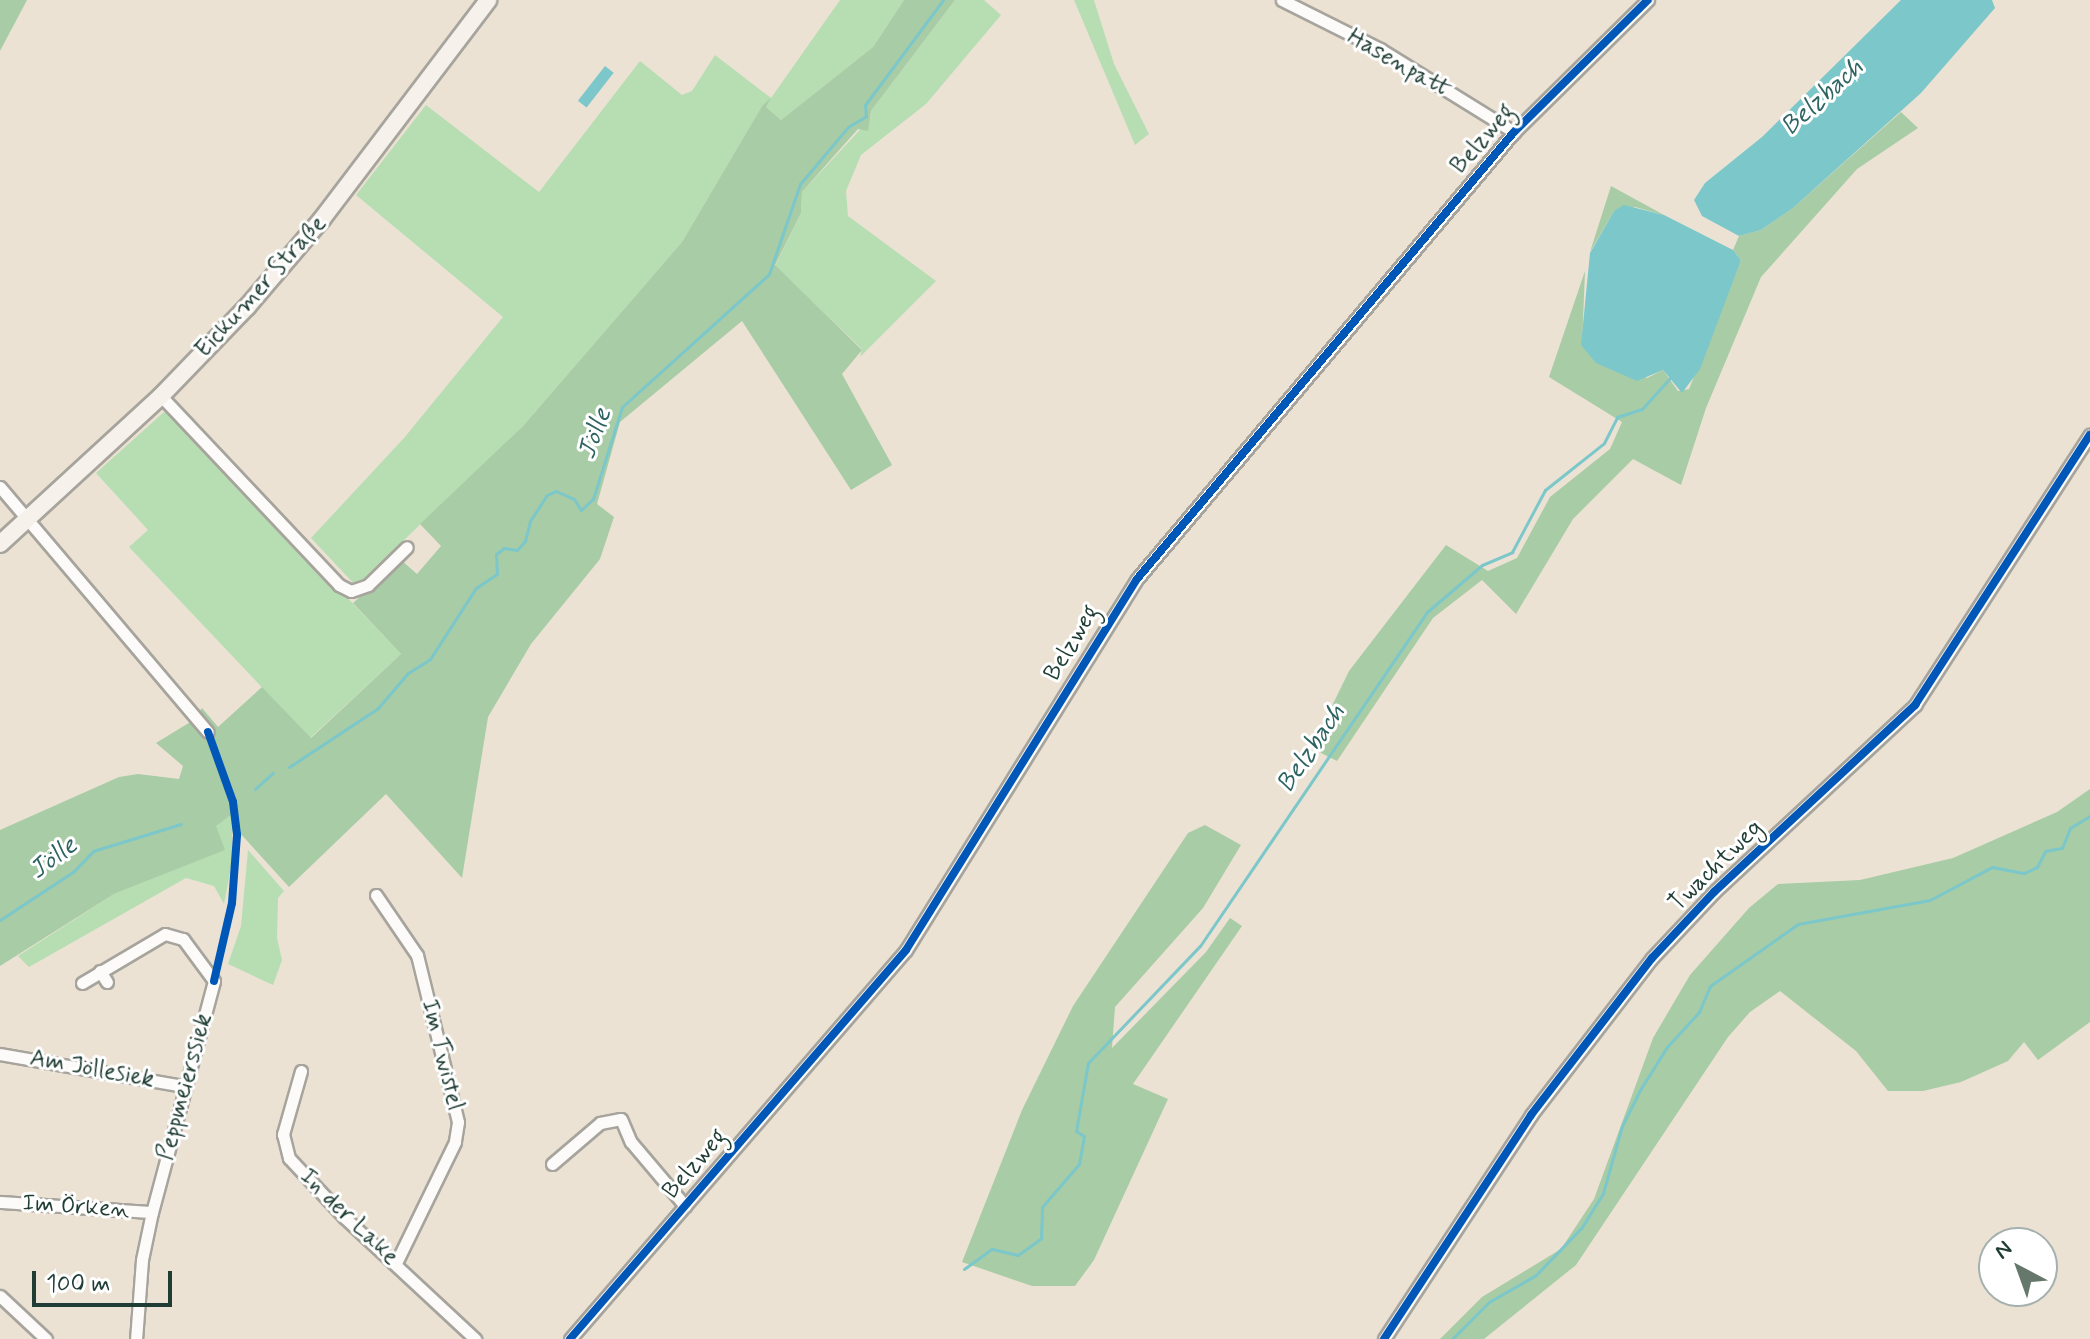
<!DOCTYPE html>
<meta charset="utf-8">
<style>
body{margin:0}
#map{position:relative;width:2090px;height:1339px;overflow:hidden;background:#ebe2d4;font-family:Mynerve,sans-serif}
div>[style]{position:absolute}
.green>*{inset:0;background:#b7deb3}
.forest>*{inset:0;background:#a8cca6}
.water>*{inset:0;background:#7cc7ca;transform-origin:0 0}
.stream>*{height:3px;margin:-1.5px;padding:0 1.5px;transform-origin:1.5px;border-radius:1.5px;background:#7cc7ca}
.roads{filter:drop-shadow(2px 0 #a6a49c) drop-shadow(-2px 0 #a6a49c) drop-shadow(0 2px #a6a49c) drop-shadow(0 -2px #a6a49c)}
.street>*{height:11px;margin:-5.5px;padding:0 5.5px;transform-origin:5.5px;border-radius:5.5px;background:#fcfbf9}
.secondary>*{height:16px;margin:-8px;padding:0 8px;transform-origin:8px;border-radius:8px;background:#f6f1eb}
.cycleway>*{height:8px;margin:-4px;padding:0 4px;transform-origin:4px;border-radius:4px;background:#0057b8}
span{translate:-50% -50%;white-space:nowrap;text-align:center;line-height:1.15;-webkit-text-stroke:6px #fff;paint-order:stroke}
.street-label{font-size:24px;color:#1f3d34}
.water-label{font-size:26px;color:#2d6360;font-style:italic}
.north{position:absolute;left:1978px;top:1227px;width:80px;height:80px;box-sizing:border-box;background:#fff;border:2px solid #a5b1ae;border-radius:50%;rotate:319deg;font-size:22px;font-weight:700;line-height:32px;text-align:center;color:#1f3d34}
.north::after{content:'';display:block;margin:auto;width:28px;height:36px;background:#66776c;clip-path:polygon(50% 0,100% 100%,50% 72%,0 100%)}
.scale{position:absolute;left:32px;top:1271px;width:140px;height:36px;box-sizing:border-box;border:4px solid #1f3d34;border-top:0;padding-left:10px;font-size:24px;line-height:28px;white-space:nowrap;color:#1f3d34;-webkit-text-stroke:6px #fff;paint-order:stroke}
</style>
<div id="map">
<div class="green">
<i style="clip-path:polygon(840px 0,904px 0,873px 47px,781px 120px,766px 107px,769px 101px,762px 106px,682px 242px,523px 426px,356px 586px,311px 538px,404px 438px,503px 317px,356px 195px,426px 105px,539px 192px,640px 61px,682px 95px,692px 91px,715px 55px,771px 98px)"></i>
<i style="clip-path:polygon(955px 0,984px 0,1001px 15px,926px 104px,861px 155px,846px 191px,848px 216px,936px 281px,860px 357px,862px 349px,775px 266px,801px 213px,802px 192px,870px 119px,871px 111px)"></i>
<i style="clip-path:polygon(1074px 0,1094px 0,1114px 64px,1149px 134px,1135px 145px)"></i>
<i style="clip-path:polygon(164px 412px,178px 420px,401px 654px,310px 738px,129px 547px,148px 530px,96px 473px)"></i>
<i style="clip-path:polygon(232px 814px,232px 862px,224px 904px,214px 886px,186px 878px,29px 967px,18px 956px,114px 894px,224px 850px,215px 826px)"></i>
<i style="clip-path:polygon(248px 850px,284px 891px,278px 898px,277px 938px,282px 960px,273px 985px,228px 964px,241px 926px)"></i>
</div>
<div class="forest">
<i style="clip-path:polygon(0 0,27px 0,0 51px)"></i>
<i style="clip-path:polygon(904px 0,955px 0,871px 111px,868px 131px,858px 129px,802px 192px,801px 213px,775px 265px,862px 350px,842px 374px,892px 465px,851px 490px,742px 321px,620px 422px,597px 504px,614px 517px,600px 559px,531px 644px,488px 717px,462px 878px,386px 794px,289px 887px,240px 833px,233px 833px,231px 815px,216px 826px,225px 850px,114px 894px,0 966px,0 830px,119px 777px,138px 774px,179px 779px,183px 766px,156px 743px,192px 721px,202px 708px,218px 727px,262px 687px,311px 738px,401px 654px,353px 603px,401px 560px,417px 574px,441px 546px,420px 524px,523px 426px,682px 242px,762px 106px,771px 98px,766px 107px,781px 120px,873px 47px)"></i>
<i style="clip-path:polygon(1901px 112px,1918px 128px,1857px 169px,1761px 277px,1706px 408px,1681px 485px,1633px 459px,1573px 519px,1516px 614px,1482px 580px,1433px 618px,1337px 761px,1321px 753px,1315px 741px,1349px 671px,1446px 545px,1488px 571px,1517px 558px,1550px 497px,1610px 449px,1622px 422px,1549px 377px,1585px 271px,1582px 345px,1647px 378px,1663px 370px,1678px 391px,1689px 389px,1741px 260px,1733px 250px,1739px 236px,1761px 230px,1793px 208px)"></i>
<i style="clip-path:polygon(1611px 186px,1664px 215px,1635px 207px,1614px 211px,1590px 252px)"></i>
<i style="clip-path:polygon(2090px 789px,2090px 1022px,2038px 1060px,2024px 1042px,2008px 1061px,1961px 1082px,1923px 1091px,1888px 1091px,1856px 1051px,1780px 991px,1750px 1012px,1728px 1037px,1576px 1265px,1484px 1339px,1440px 1339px,1482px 1297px,1561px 1249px,1594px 1199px,1653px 1038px,1690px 975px,1749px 908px,1778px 884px,1860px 880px,1953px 858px,2057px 812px)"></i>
<i style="clip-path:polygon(1205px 825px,1241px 845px,1203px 908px,1115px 1007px,1112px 1048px,1206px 952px,1230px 918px,1242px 926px,1133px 1084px,1168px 1099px,1094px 1260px,1075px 1286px,1032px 1286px,962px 1262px,1022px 1110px,1073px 1006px,1188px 833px)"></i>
</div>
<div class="water">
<i style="clip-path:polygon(1901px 0,1992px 0,1995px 8px,1921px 93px,1793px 208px,1761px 230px,1739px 236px,1702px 216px,1694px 200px,1705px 183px,1762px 137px)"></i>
<i style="left:605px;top:66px;width:11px;height:44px;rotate:38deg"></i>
<i style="clip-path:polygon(1624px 205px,1664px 215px,1733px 250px,1741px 260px,1700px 369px,1682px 393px,1663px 370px,1637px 381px,1596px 363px,1581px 345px,1590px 253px,1614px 211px)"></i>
</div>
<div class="stream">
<i style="left:289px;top:767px;width:107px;rotate:-33.5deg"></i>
<i style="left:378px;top:708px;width:46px;rotate:-49.4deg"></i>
<i style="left:408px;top:673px;width:26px;rotate:-32deg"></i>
<i style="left:430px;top:659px;width:85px;rotate:-57.1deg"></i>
<i style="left:476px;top:588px;width:25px;rotate:-34deg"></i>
<i style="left:497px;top:574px;width:20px;rotate:-93deg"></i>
<i style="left:496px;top:554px;width:10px;rotate:-37deg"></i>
<i style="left:504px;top:548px;width:13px;rotate:9deg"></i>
<i style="left:517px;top:550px;width:12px;rotate:-48deg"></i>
<i style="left:525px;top:541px;width:21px;rotate:-76deg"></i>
<i style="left:530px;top:521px;width:31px;rotate:-57deg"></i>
<i style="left:547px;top:495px;width:10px;rotate:-24deg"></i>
<i style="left:556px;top:491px;width:20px;rotate:24deg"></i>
<i style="left:574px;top:499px;width:13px;rotate:58deg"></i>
<i style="left:581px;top:510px;width:16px;rotate:-43deg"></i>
<i style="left:593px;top:499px;width:96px;rotate:-72.5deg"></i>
<i style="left:622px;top:407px;width:198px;rotate:-42.1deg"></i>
<i style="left:769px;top:274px;width:95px;rotate:-71deg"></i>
<i style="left:800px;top:184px;width:75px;rotate:-49.9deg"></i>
<i style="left:848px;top:127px;width:21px;rotate:-31deg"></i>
<i style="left:866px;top:116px;width:11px;rotate:-95deg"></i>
<i style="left:865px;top:105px;width:131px;rotate:-53.4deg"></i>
<i style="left:255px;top:789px;width:24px;rotate:-42deg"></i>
<i style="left:0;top:920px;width:89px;rotate:-33.5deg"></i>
<i style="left:74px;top:871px;width:28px;rotate:-46deg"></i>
<i style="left:93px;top:851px;width:92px;rotate:-17.1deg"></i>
<i style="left:964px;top:1269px;width:34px;rotate:-36deg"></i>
<i style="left:992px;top:1249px;width:27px;rotate:13deg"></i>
<i style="left:1018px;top:1255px;width:29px;rotate:-36deg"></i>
<i style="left:1041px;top:1238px;width:31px;rotate:-88deg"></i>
<i style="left:1042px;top:1207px;width:57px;rotate:-49.3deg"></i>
<i style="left:1079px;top:1164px;width:28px;rotate:-80deg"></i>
<i style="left:1084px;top:1136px;width:9px;rotate:-148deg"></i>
<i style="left:1076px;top:1131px;width:69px;rotate:-80deg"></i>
<i style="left:1088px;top:1063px;width:162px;rotate:-46.3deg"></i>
<i style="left:1200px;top:946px;width:404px;rotate:-55.8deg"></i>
<i style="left:1427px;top:612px;width:72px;rotate:-40.5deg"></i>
<i style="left:1482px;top:565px;width:33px;rotate:-23deg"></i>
<i style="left:1512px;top:552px;width:70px;rotate:-62deg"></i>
<i style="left:1545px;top:490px;width:75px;rotate:-38.5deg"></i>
<i style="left:1604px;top:443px;width:29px;rotate:-63deg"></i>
<i style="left:1617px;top:417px;width:26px;rotate:-18deg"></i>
<i style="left:1642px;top:409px;width:42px;rotate:-47.9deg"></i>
<i style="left:1452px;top:1339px;width:52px;rotate:-45deg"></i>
<i style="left:1489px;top:1302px;width:54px;rotate:-29.9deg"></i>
<i style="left:1536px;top:1275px;width:66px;rotate:-46.2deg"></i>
<i style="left:1582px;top:1227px;width:40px;rotate:-58deg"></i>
<i style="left:1603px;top:1193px;width:70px;rotate:-74.2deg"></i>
<i style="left:1622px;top:1126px;width:40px;rotate:-63.4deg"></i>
<i style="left:1640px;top:1090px;width:51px;rotate:-57.9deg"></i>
<i style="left:1667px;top:1047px;width:47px;rotate:-47.6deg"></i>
<i style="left:1699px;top:1012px;width:28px;rotate:-67deg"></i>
<i style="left:1710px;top:986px;width:108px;rotate:-35.2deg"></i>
<i style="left:1798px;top:924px;width:134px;rotate:-10.3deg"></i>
<i style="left:1930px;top:900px;width:70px;rotate:-28deg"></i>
<i style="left:1992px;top:867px;width:33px;rotate:11deg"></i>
<i style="left:2024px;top:873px;width:14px;rotate:-25deg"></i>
<i style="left:2037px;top:867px;width:18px;rotate:-63deg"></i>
<i style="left:2045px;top:851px;width:17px;rotate:-10deg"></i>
<i style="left:2062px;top:848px;width:22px;rotate:-68deg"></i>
<i style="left:2070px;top:828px;width:23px;rotate:-31deg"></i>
</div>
<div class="roads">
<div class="street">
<i style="left:1282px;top:0;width:110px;rotate:26.6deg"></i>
<i style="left:1380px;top:49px;width:158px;rotate:31.8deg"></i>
<i style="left:161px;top:396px;width:260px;rotate:46.7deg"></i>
<i style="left:339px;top:585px;width:13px;rotate:27deg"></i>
<i style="left:351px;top:591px;width:18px;rotate:-19deg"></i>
<i style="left:368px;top:585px;width:54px;rotate:-44.3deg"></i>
<i style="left:0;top:487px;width:321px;rotate:49.7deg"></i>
<i style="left:376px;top:895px;width:73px;rotate:55.7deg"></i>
<i style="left:417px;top:955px;width:172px;rotate:76.2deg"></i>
<i style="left:458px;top:1122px;width:20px;rotate:99deg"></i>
<i style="left:455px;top:1142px;width:135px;rotate:116deg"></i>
<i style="left:100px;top:971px;width:13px;rotate:58deg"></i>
<i style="left:82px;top:983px;width:96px;rotate:-30.6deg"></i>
<i style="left:165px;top:934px;width:19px;rotate:16deg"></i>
<i style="left:183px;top:939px;width:52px;rotate:53.6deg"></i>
<i style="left:214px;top:981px;width:239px;rotate:105deg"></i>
<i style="left:152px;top:1212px;width:49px;rotate:101.8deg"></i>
<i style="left:142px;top:1260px;width:79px;rotate:94.3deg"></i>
<i style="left:0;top:1054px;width:187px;rotate:9.9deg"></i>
<i style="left:301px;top:1071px;width:66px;rotate:105.9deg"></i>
<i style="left:283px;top:1134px;width:25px;rotate:76deg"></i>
<i style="left:289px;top:1158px;width:82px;rotate:47deg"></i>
<i style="left:345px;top:1218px;width:178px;rotate:42.9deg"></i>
<i style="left:552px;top:1164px;width:63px;rotate:-40.5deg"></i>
<i style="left:600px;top:1123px;width:21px;rotate:-11deg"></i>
<i style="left:621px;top:1119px;width:25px;rotate:67deg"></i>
<i style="left:631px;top:1142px;width:84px;rotate:49.8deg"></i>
<i style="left:0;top:1202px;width:152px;rotate:3.8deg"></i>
<i style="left:0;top:1296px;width:63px;rotate:43.1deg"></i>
<i style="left:570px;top:1339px;width:514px;rotate:-49.18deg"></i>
<i style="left:906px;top:950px;width:437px;rotate:-58.1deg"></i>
<i style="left:1137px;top:579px;width:585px;rotate:-49.86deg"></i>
<i style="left:1514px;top:132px;width:188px;rotate:-44.6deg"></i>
<i style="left:1384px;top:1339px;width:268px;rotate:-56.7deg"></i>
<i style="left:1531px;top:1115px;width:198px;rotate:-52.4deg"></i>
<i style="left:1652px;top:958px;width:91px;rotate:-46.8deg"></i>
<i style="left:1714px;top:892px;width:275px;rotate:-42.9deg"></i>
<i style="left:1915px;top:705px;width:322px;rotate:-57.1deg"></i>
</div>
<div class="secondary">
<i style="left:0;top:544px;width:219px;rotate:-42.6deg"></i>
<i style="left:161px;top:396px;width:124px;rotate:-46deg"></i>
<i style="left:247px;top:307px;width:116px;rotate:-49.6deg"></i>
<i style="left:322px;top:219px;width:275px;rotate:-52.8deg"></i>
</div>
</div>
<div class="cycleway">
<i style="left:208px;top:732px;width:74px;rotate:70.3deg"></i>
<i style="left:233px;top:802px;width:33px;rotate:83deg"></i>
<i style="left:237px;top:835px;width:68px;rotate:94.2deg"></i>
<i style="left:232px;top:903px;width:80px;rotate:103deg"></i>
<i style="left:570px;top:1339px;width:514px;rotate:-49.18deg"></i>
<i style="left:906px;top:950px;width:437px;rotate:-58.1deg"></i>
<i style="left:1137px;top:579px;width:585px;rotate:-49.86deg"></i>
<i style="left:1514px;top:132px;width:188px;rotate:-44.6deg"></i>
<i style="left:1384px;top:1339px;width:268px;rotate:-56.7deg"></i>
<i style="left:1531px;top:1115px;width:198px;rotate:-52.4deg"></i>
<i style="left:1652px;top:958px;width:91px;rotate:-46.8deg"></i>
<i style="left:1714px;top:892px;width:275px;rotate:-42.9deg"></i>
<i style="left:1915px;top:705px;width:322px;rotate:-57.1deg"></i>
</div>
<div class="street-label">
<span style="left:1399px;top:64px;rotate:30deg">Hasenpatt</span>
<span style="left:1483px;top:139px;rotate:-49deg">Belzweg</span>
<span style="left:261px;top:287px;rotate:-48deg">Eickumer Straße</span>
<span style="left:1072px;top:643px;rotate:-59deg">Belzweg</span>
<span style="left:1716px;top:866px;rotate:-44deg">Twachtweg</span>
<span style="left:442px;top:1055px;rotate:76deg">Im Twistel</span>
<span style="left:92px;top:1069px;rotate:10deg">Am Jöllesiek</span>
<span style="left:185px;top:1087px;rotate:-75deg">Peppmeierssiek</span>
<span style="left:695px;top:1164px;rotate:-49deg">Belzweg</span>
<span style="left:76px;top:1207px;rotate:4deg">Im Örken</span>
<span style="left:349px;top:1217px;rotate:44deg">In der Lake</span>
</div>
<div class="water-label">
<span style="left:1823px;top:98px;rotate:-42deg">Belzbach</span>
<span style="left:596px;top:434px;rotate:-70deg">Jölle</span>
<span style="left:1312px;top:749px;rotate:-56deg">Belzbach</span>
<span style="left:54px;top:859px;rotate:-37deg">Jölle</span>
</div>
<div class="north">N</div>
<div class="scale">100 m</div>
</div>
